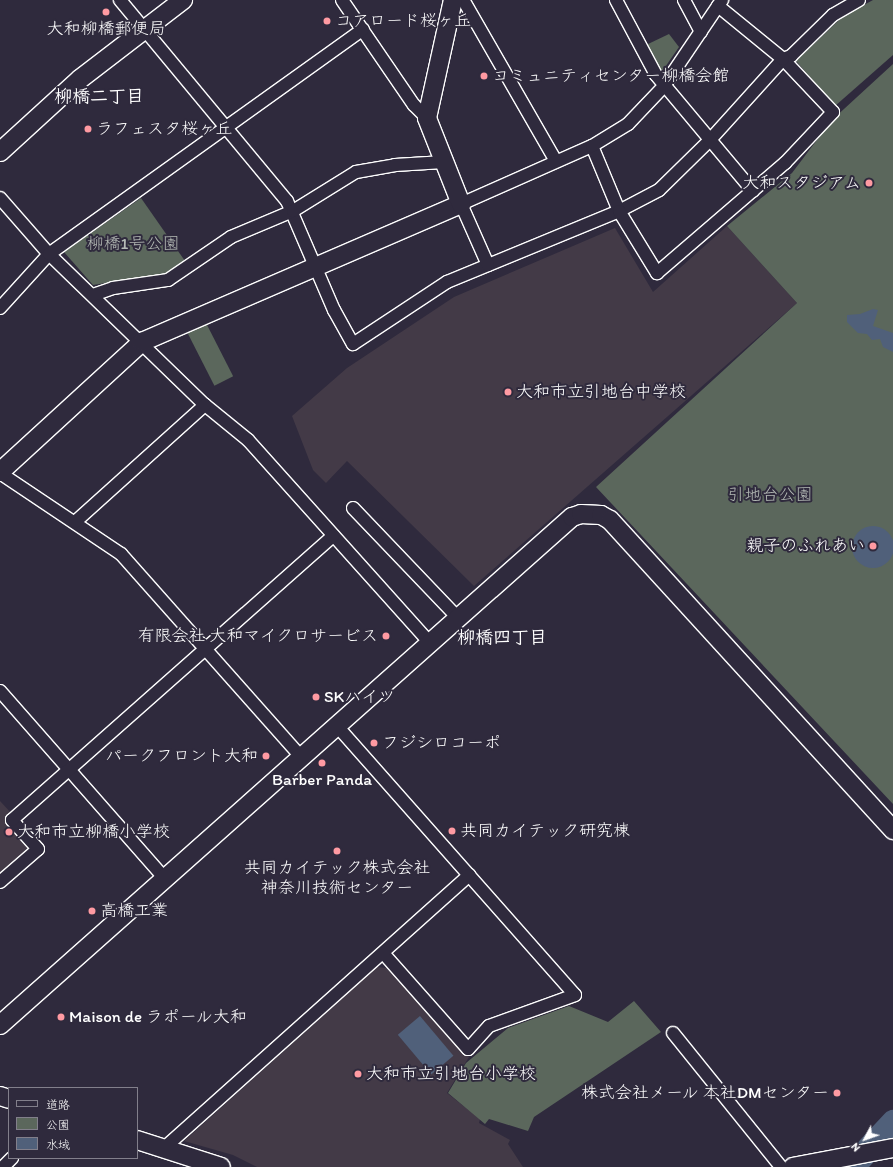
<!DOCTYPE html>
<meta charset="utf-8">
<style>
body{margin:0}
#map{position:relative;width:893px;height:1167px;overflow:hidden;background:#2f2a3d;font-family:Itim,"Klee One",sans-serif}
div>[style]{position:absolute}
.built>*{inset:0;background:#433a47}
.green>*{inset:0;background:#5b675c;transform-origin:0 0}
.water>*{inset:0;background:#50607a;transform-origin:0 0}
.round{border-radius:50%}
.river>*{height:25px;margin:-12.5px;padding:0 12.5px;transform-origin:12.5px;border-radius:12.5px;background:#50607a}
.roads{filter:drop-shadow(1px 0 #fff) drop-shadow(-1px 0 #fff) drop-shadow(0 1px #fff) drop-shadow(0 -1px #fff)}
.street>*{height:12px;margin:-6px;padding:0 6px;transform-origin:6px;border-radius:6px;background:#2f2a3d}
.secondary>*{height:18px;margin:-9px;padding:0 9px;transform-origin:9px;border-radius:9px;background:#2f2a3d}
.dots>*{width:11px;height:11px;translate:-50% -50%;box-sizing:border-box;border:2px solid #2f2a3d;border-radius:50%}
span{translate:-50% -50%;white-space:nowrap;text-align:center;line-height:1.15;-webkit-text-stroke:4px #2f2a3d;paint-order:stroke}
.poi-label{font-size:17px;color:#fff}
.left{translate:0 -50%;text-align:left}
.right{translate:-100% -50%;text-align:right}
.park-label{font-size:17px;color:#b5bbb6}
.neighbourhood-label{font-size:18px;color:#fff;font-weight:700}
.legend{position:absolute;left:8px;top:1087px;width:130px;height:72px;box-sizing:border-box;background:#2f2a3d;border:1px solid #827f8b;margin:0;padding:5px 7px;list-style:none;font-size:12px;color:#fff}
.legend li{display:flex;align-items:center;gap:8px;height:20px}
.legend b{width:20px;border:1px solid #827f8b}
.north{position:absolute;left:845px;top:1119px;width:40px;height:40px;-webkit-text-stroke:3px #2f2a3d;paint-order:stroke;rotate:229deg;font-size:11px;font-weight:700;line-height:16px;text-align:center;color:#fff}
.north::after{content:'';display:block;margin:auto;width:14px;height:18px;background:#fff;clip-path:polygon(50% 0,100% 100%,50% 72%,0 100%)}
</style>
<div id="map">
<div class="built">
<i style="clip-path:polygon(727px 226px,797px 303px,474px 586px,347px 461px,326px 483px,313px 470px,292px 416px,347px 368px,454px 297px,615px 228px,653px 292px)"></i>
<i style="clip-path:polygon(0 801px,13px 815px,30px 844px,29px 851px,0 876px)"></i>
<i style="clip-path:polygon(377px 967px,386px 968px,469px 1057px,447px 1093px,480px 1119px,479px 1123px,510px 1140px,508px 1144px,523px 1167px,257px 1167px,233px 1155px,184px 1141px)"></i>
</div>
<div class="green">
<i style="clip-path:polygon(873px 0,893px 0,893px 55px,835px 106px,796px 61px,842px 17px)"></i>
<i style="clip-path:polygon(669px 34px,679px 47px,661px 73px,646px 45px)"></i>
<i style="clip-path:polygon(893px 64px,893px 804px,596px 487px,797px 303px,727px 226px,792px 173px,832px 120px)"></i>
<i style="clip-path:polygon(141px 198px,185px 261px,164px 274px,93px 285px,64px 252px)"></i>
<i style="left:205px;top:321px;width:62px;height:21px;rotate:63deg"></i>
<i style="clip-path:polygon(634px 1001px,661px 1032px,534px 1117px,528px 1131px,489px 1119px,485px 1124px,448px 1093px,466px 1063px,508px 1028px,569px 1006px,608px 1022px)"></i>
</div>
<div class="water">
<i style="clip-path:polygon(873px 309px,878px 310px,873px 326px,893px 333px,893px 352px,883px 347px,880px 339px,872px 340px,867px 334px,858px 333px,847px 322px,847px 315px,860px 314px)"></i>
<i class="round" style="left:852px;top:526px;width:42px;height:42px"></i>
<i style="left:420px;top:1016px;width:52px;height:29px;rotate:50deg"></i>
</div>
<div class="river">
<i style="left:851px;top:1167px;width:62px;rotate:-47deg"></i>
</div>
<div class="roads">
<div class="street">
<i style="left:120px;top:0;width:261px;rotate:50.3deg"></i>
<i style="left:287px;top:201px;width:119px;rotate:66.7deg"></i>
<i style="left:334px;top:310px;width:39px;rotate:61deg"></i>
<i style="left:353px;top:344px;width:113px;rotate:-33.4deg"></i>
<i style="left:447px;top:282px;width:186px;rotate:-22.4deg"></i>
<i style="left:619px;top:211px;width:45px;rotate:-27.7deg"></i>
<i style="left:659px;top:190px;width:70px;rotate:-44.4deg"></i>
<i style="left:709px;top:141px;width:110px;rotate:-47.9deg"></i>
<i style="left:783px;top:59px;width:9px;rotate:-21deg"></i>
<i style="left:791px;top:56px;width:59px;rotate:-44.3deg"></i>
<i style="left:833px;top:15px;width:30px;rotate:-30deg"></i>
<i style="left:342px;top:0;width:127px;rotate:55.6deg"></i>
<i style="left:414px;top:105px;width:18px;rotate:45deg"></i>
<i style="left:616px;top:0;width:85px;rotate:61.9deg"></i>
<i style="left:656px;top:75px;width:151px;rotate:50.1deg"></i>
<i style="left:684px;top:0;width:36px;rotate:62deg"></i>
<i style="left:465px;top:3px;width:182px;rotate:60.1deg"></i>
<i style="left:592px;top:146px;width:70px;rotate:67.4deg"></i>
<i style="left:619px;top:211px;width:73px;rotate:58.5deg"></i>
<i style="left:657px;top:273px;width:169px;rotate:-40.7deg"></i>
<i style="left:785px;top:163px;width:70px;rotate:-46.7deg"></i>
<i style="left:833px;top:112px;width:73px;rotate:-133.3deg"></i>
<i style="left:783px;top:59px;width:84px;rotate:-140.8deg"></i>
<i style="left:0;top:198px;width:74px;rotate:48.8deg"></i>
<i style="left:49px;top:254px;width:217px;rotate:44.1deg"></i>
<i style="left:205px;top:405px;width:55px;rotate:39.1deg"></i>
<i style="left:248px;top:440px;width:273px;rotate:48.1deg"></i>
<i style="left:488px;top:265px;width:67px;rotate:-113.9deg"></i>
<i style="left:461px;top:204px;width:143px;rotate:-23.9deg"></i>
<i style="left:592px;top:146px;width:42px;rotate:-31.4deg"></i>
<i style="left:628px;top:124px;width:52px;rotate:-46.5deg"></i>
<i style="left:664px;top:86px;width:104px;rotate:-56deg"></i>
<i style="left:93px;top:295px;width:21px;rotate:-19deg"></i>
<i style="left:113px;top:288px;width:56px;rotate:-8.3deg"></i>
<i style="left:168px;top:280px;width:76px;rotate:-34.3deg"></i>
<i style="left:231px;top:237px;width:67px;rotate:-22.8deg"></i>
<i style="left:293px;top:211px;width:74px;rotate:-31.8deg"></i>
<i style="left:356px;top:172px;width:40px;rotate:-10deg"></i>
<i style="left:395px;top:165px;width:49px;rotate:-3.5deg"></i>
<i style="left:0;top:308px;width:73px;rotate:-47.8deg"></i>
<i style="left:49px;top:254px;width:386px;rotate:-35.6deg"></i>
<i style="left:0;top:473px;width:146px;rotate:33.8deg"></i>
<i style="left:121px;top:554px;width:271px;rotate:48.4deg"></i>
<i style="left:353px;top:508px;width:152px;rotate:46.3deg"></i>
<i style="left:75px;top:522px;width:175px;rotate:-42deg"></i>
<i style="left:0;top:691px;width:250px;rotate:48.7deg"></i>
<i style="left:337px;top:726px;width:359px;rotate:48.5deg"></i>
<i style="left:575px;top:995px;width:91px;rotate:160.2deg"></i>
<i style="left:489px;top:1026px;width:31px;rotate:132deg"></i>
<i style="left:468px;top:1049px;width:128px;rotate:-131.5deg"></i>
<i style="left:0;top:882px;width:50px;rotate:-41deg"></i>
<i style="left:38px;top:849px;width:39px;rotate:-132deg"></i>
<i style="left:12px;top:820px;width:429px;rotate:-41.5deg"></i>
<i style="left:673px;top:1033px;width:172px;rotate:51.1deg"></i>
<i style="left:163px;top:1149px;width:411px;rotate:-41.8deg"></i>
<i style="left:3px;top:1167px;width:13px;rotate:-45deg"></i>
</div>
<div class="secondary">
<i style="left:0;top:152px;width:108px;rotate:-42.4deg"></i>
<i style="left:80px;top:79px;width:130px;rotate:-37.5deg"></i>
<i style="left:0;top:472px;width:193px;rotate:-42.5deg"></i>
<i style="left:142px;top:342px;width:348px;rotate:-23.4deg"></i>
<i style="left:461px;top:204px;width:92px;rotate:-111.6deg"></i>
<i style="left:427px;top:118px;width:121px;rotate:-77.6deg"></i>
<i style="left:0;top:1025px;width:765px;rotate:-41.61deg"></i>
<i style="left:572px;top:517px;width:9px;rotate:-18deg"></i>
<i style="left:581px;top:514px;width:20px;rotate:3deg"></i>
<i style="left:601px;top:515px;width:10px;rotate:29deg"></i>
<i style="left:610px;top:520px;width:420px;rotate:47.6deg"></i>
<i style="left:0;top:1096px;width:9px;rotate:18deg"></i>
<i style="left:137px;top:1140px;width:88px;rotate:17.8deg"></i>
<i style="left:793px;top:1167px;width:102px;rotate:-10.8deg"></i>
</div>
</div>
<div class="dots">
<i style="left:106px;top:12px;background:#ff9aa2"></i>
<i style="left:327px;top:21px;background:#ff9aa2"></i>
<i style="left:484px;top:76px;background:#ff9aa2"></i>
<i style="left:88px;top:129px;background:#ff9aa2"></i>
<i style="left:869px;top:183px;background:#ff9aa2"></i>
<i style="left:508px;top:392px;background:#ff9aa2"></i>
<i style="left:873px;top:546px;background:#ff9aa2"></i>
<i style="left:386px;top:636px;background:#ff9aa2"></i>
<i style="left:316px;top:697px;background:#ff9aa2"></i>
<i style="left:374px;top:743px;background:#ff9aa2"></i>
<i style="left:266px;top:756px;background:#ff9aa2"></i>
<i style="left:322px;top:763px;background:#ff9aa2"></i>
<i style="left:452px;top:831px;background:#ff9aa2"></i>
<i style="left:9px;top:832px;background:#ff9aa2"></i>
<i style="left:337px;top:851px;background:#ff9aa2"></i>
<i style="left:92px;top:911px;background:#ff9aa2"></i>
<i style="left:61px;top:1017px;background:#ff9aa2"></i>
<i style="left:358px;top:1074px;background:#ff9aa2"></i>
<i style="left:837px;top:1093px;background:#ff9aa2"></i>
</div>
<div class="poi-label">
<span class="left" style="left:335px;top:21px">コアロード桜ヶ丘</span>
<span style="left:106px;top:29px">大和柳橋郵便局</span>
<span class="left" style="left:492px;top:76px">コミュニティセンター柳橋会館</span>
<span class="left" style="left:96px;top:129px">ラフェスタ桜ヶ丘</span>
<span class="right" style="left:861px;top:183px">大和スタジアム</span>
<span class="left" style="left:516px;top:392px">大和市立引地台中学校</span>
<span class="right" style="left:865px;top:546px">親子のふれあい</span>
<span class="right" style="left:378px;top:636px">有限会社 大和マイクロサービス</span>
<span class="left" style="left:324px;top:697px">SKハイツ</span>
<span class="left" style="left:382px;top:743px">フジシロコーポ</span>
<span class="right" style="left:258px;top:756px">パークフロント大和</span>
<span style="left:322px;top:780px">Barber Panda</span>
<span class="left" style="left:460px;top:831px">共同カイテック研究棟</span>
<span class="left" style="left:17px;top:832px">大和市立柳橋小学校</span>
<span style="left:337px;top:878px">共同カイテック株式会社<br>神奈川技術センター</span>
<span class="left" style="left:100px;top:911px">高橋工業</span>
<span class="left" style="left:69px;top:1017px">Maison de ラポール大和</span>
<span class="left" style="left:366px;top:1074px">大和市立引地台小学校</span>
<span class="right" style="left:829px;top:1093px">株式会社メール 本社DMセンター</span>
</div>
<div class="park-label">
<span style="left:133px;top:244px">柳橋1号公園</span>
<span style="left:770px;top:495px">引地台公園</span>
</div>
<div class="neighbourhood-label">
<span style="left:99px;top:96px">柳橋二丁目</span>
<span style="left:502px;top:637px">柳橋四丁目</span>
</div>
<ul class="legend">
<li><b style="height:5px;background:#2f2a3d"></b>道路</li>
<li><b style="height:11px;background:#5b675c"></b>公園</li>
<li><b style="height:11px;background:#50607a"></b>水域</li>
</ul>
<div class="north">N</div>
</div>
